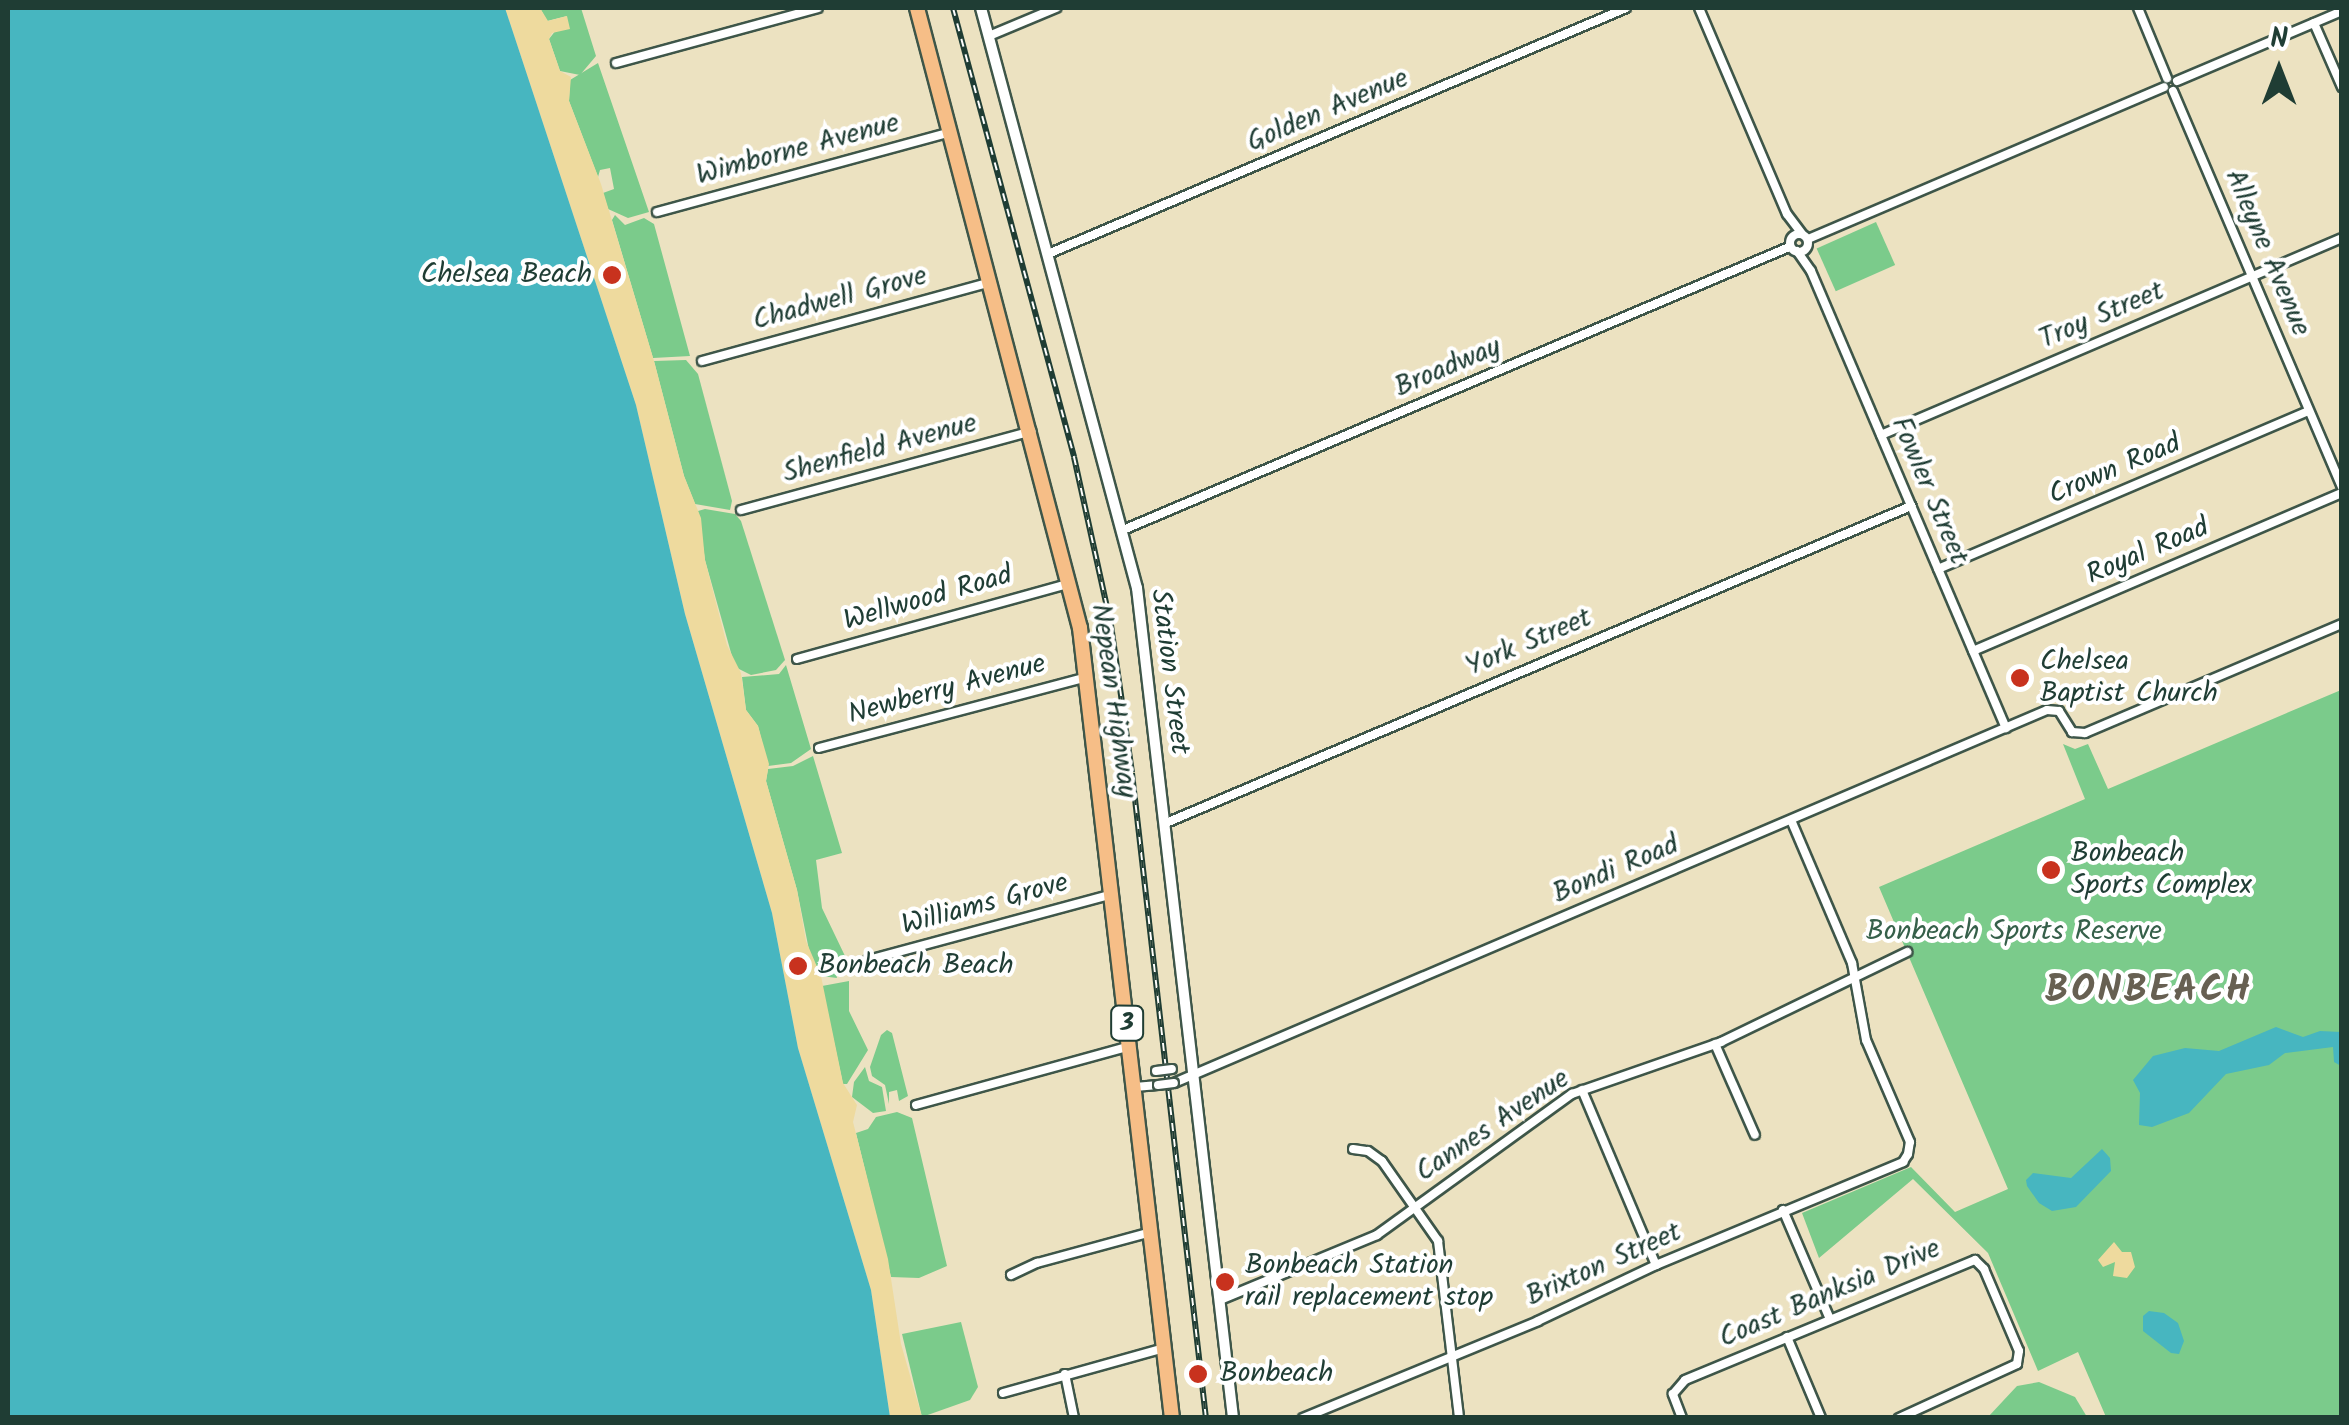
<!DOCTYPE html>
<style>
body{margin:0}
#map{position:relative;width:2349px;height:1425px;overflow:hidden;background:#ece2c1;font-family:Kalam,sans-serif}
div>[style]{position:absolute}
.green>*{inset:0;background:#7bcb8b;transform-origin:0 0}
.sand>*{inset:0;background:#eeda9e}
.water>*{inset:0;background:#47b6c0}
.roads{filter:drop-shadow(2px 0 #3e5649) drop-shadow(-2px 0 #3e5649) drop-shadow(0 2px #3e5649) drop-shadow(0 -2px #3e5649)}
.minor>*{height:8px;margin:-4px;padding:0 4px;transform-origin:4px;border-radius:4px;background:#fff}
.minor>.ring{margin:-4px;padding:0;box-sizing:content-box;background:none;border:8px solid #fff;border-radius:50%}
.tertiary>*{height:10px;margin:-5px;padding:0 5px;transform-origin:5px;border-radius:5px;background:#fff}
.trunk>*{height:14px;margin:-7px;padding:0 7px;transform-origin:7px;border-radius:7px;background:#f6be87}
.rail>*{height:6px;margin-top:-3px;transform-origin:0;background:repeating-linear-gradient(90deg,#fff 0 8px,#1f3d34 0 16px);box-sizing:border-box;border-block:2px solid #1f3d34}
.bridges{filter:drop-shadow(2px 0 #3e5649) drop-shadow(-2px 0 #3e5649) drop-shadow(0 2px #3e5649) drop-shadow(0 -2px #3e5649)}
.minor-bridge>*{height:8px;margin:-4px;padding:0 4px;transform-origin:4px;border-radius:4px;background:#fff}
.dots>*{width:28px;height:28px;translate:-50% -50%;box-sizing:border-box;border:5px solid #fff;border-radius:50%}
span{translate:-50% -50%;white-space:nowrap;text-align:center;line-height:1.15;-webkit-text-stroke:8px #fff;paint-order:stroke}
.shield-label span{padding:2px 8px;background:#fff;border:2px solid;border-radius:8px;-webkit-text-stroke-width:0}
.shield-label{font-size:25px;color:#1f3d34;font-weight:700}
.street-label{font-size:28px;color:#1f3d34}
.poi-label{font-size:28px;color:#1f3d34}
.right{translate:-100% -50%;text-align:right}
.left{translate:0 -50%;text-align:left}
.park-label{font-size:28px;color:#36604a}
.district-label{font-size:38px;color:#676052;font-weight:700;letter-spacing:2.5px}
.frame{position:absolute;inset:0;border:10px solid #1f3d34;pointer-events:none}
.north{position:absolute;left:2229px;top:20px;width:100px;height:100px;-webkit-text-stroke:8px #fff;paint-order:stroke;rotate:0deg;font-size:28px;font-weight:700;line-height:40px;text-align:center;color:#1f3d34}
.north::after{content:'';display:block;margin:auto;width:35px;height:45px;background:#1f3d34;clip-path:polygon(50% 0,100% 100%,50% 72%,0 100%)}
</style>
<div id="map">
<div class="green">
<i style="clip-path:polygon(540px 8px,581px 8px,596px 56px,580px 75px,560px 71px,549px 39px,567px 16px,547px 21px)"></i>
<i style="clip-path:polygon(598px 63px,649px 212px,628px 218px,608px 209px,603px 193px,614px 189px,610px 168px,600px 170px,598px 177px,569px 101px,570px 80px)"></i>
<i style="clip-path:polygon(615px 215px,625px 225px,644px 218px,654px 224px,690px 356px,653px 358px,612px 220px)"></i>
<i style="left:1876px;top:222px;width:47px;height:65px;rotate:66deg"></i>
<i style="clip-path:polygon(686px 360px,698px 374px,732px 501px,730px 510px,695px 504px,684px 476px,654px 361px)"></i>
<i style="clip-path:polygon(705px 509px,735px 514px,741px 521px,785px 660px,776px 670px,751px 675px,735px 667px,705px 560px,698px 511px)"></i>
<i style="clip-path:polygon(786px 665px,811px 749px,791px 763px,768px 766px,758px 726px,746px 710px,742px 677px,779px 674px)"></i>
<i style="clip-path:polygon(2341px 690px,2341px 1417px,2106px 1417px,2078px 1352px,2038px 1371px,1988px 1253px,1913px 1179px,1819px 1258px,1802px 1213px,1911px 1167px,1955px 1212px,2008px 1189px,1879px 887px,2085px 799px,2063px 744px,2075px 749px,2088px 744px,2108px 789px)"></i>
<i style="clip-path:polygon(813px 756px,842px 853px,816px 860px,822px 908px,845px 956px,834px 966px,837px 978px,821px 976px,810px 955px,797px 890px,766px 781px,768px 769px,793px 766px)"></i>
<i style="clip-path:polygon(849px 981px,849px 1011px,868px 1050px,847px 1084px,843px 1084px,822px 986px)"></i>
<i style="clip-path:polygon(887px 1030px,892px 1033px,908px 1096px,899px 1101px,897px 1090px,889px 1092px,889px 1104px,885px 1085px,872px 1076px,870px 1067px,881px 1035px)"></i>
<i style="clip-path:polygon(865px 1067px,869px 1081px,882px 1087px,886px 1111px,873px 1113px,852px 1097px,854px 1082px)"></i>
<i style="clip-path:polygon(897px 1112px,912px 1118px,947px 1266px,919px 1278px,891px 1277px,856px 1133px,868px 1129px,876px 1117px)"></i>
<i style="clip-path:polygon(961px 1322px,978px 1387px,970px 1400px,922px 1417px,902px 1334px)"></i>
<i style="clip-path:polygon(2039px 1382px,2075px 1397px,2087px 1417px,1988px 1417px,2017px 1386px)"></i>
</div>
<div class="sand">
<i style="clip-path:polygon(505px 8px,540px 8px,548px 21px,567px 16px,570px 29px,552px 33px,549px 39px,560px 71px,571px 77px,569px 101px,601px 184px,654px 361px,684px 476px,701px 518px,705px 560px,727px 645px,741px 673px,746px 710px,758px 726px,769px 764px,766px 781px,797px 890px,806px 941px,821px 976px,843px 1083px,857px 1105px,853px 1122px,888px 1259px,901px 1344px,922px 1417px,890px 1417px,871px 1290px,798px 1048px,772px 913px,685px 614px,636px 405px)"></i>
<i style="clip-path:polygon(2114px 1242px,2122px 1252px,2131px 1252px,2135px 1267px,2127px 1278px,2113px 1276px,2115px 1262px,2103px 1267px,2098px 1260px)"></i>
</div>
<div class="water">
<i style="clip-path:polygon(8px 8px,505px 8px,636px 405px,685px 614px,772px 913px,798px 1048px,871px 1290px,890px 1417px,8px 1417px)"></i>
<i style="clip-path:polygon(2276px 1027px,2303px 1037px,2320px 1031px,2341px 1032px,2341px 1066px,2334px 1062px,2333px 1047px,2285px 1053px,2269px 1065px,2226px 1074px,2189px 1113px,2152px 1127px,2139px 1125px,2140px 1093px,2133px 1080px,2153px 1056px,2185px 1048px,2219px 1051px)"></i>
<i style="clip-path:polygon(2102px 1149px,2110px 1158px,2111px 1171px,2076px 1207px,2052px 1211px,2039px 1203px,2027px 1186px,2026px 1180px,2033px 1173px,2071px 1178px)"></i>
<i style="clip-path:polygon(2149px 1311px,2164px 1313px,2178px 1323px,2184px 1341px,2179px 1354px,2171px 1353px,2143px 1331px,2143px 1316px)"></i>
</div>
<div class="roads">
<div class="minor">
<i style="left:1699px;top:8px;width:224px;rotate:66.9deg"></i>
<i style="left:1787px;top:214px;width:25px;rotate:53deg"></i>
<i style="left:2138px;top:8px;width:76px;rotate:67.5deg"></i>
<i style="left:2314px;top:23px;width:70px;rotate:66.4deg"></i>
<i style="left:989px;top:36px;width:73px;rotate:-22.7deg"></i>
<i style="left:616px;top:63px;width:209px;rotate:-15.2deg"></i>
<i style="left:2177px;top:81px;width:179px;rotate:-23deg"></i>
<i style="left:2173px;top:91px;width:431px;rotate:66.9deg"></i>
<i style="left:657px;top:212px;width:305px;rotate:-15.2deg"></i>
<i class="ring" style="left:1790px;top:234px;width:10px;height:10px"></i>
<i style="left:1808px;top:239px;width:387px;rotate:-23.1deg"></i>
<i style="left:1797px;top:251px;width:24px;rotate:55deg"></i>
<i style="left:1811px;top:271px;width:497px;rotate:66.9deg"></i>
<i style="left:1048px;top:254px;width:628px;rotate:-23.05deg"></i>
<i style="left:702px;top:361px;width:300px;rotate:-15.3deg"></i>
<i style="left:1881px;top:435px;width:501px;rotate:-23.14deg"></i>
<i style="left:741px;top:510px;width:301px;rotate:-15.2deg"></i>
<i style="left:1123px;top:530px;width:724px;rotate:-23.02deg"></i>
<i style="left:1938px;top:569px;width:403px;rotate:-23.1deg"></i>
<i style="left:1973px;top:651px;width:401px;rotate:-23.2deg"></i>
<i style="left:797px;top:659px;width:284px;rotate:-15.5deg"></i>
<i style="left:819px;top:748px;width:277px;rotate:-14.8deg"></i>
<i style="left:1166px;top:823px;width:810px;rotate:-23.05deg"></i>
<i style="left:868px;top:960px;width:254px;rotate:-15.1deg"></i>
<i style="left:1715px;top:1044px;width:99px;rotate:66.3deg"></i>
<i style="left:1174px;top:1083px;width:949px;rotate:-23.14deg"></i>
<i style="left:2047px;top:710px;width:12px;rotate:5deg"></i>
<i style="left:2059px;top:711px;width:25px;rotate:58deg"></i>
<i style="left:2072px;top:732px;width:13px;rotate:4deg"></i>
<i style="left:2085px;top:733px;width:279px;rotate:-23deg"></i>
<i style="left:1135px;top:1087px;width:23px;rotate:-5deg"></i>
<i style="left:1582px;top:1090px;width:190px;rotate:67.1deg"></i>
<i style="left:916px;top:1105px;width:222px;rotate:-15.4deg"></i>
<i style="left:1353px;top:1149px;width:15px;rotate:8deg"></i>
<i style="left:1368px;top:1151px;width:17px;rotate:36deg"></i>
<i style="left:1382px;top:1161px;width:98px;rotate:55deg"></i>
<i style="left:1438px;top:1241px;width:178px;rotate:83.2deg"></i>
<i style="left:1783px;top:1210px;width:119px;rotate:66.7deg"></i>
<i style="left:1011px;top:1275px;width:29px;rotate:-25deg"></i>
<i style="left:1037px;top:1263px;width:118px;rotate:-15.2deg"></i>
<i style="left:1220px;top:1300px;width:170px;rotate:-22.5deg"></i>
<i style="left:1377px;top:1235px;width:241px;rotate:-35.9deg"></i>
<i style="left:1572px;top:1094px;width:158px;rotate:-19.2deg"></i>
<i style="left:1721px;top:1042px;width:207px;rotate:-25.8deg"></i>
<i style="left:1787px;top:1337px;width:88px;rotate:67.2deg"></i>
<i style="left:1065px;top:1374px;width:45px;rotate:78.4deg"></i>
<i style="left:1003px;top:1393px;width:167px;rotate:-15.6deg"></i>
<i style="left:1303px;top:1418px;width:254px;rotate:-22.4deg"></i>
<i style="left:1538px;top:1321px;width:131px;rotate:-25.4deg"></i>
<i style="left:1656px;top:1265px;width:268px;rotate:-22.6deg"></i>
<i style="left:1903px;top:1162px;width:9px;rotate:-58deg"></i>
<i style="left:1908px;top:1154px;width:12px;rotate:-81deg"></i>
<i style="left:1910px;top:1142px;width:111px;rotate:-113.3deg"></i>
<i style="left:1866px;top:1040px;width:78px;rotate:-100.3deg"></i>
<i style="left:1852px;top:963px;width:155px;rotate:-113.1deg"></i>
<i style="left:1682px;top:1418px;width:26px;rotate:-111deg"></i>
<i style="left:1673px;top:1394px;width:18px;rotate:-49deg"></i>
<i style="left:1685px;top:1380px;width:314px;rotate:-22.5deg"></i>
<i style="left:1975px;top:1260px;width:13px;rotate:45deg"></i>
<i style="left:1984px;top:1269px;width:89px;rotate:66.9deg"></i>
<i style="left:2019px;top:1351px;width:13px;rotate:99deg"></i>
<i style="left:2017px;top:1364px;width:130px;rotate:155.4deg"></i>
</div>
<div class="tertiary">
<i style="left:981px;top:8px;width:601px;rotate:74.95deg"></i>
<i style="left:1137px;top:588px;width:836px;rotate:83.4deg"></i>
</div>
<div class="trunk">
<i style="left:917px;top:8px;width:641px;rotate:75.27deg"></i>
<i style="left:1080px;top:628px;width:795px;rotate:83.36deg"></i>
</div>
</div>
<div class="rail">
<i style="left:953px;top:8px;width:465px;rotate:74.9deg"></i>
<i style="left:1074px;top:457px;width:172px;rotate:77.6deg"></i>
<i style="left:1111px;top:625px;width:149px;rotate:81.9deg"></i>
<i style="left:1132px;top:773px;width:649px;rotate:83.46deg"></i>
</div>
<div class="bridges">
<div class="minor-bridge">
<i style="left:1156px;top:1071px;width:16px;rotate:-7deg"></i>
<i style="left:1158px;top:1085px;width:16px;rotate:-7deg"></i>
</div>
</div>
<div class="dots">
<i style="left:612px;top:275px;background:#c8321e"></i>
<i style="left:2020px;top:678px;background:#c8321e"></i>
<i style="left:2051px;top:870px;background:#c8321e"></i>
<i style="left:798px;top:966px;background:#c8321e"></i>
<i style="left:1225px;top:1282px;background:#c8321e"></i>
<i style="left:1198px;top:1374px;background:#c8321e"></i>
</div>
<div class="shield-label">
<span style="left:1127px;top:1023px">3</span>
</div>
<div class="street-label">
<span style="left:1328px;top:111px;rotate:-23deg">Golden Avenue</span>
<span style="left:798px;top:150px;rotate:-15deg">Wimborne Avenue</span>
<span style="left:2267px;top:253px;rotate:67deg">Alleyne Avenue</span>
<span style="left:840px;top:299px;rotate:-15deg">Chadwell Grove</span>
<span style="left:2102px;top:316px;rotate:-23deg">Troy Street</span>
<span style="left:1448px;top:368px;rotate:-23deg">Broadway</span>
<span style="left:880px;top:449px;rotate:-15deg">Shenfield Avenue</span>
<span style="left:2115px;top:470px;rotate:-23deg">Crown Road</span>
<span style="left:1929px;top:491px;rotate:67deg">Fowler Street</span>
<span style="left:2148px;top:552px;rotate:-23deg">Royal Road</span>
<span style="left:928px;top:599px;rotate:-16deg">Wellwood Road</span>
<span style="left:1529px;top:643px;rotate:-23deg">York Street</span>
<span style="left:1169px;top:672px;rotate:83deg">Station Street</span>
<span style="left:947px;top:690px;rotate:-15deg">Newberry Avenue</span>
<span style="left:1113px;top:701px;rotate:82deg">Nepean Highway</span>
<span style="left:1616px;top:870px;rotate:-23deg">Bondi Road</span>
<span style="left:985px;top:905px;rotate:-15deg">Williams Grove</span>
<span style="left:1493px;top:1126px;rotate:-34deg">Cannes Avenue</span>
<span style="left:1604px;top:1265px;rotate:-24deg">Brixton Street</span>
<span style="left:1830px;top:1294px;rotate:-23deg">Coast Banksia Drive</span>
</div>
<div class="poi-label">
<span class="right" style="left:592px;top:275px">Chelsea Beach</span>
<span class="left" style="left:2040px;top:678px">Chelsea<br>Baptist Church</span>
<span class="left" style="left:2071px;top:870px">Bonbeach<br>Sports Complex</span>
<span class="left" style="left:818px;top:966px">Bonbeach Beach</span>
<span class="left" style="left:1245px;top:1282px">Bonbeach Station<br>rail replacement stop</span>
<span class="left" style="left:1220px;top:1374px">Bonbeach</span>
</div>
<div class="park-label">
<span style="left:2014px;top:932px">Bonbeach Sports Reserve</span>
</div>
<div class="district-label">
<span style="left:2149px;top:992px">BONBEACH</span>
</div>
<div class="frame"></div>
<div class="north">N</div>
</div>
